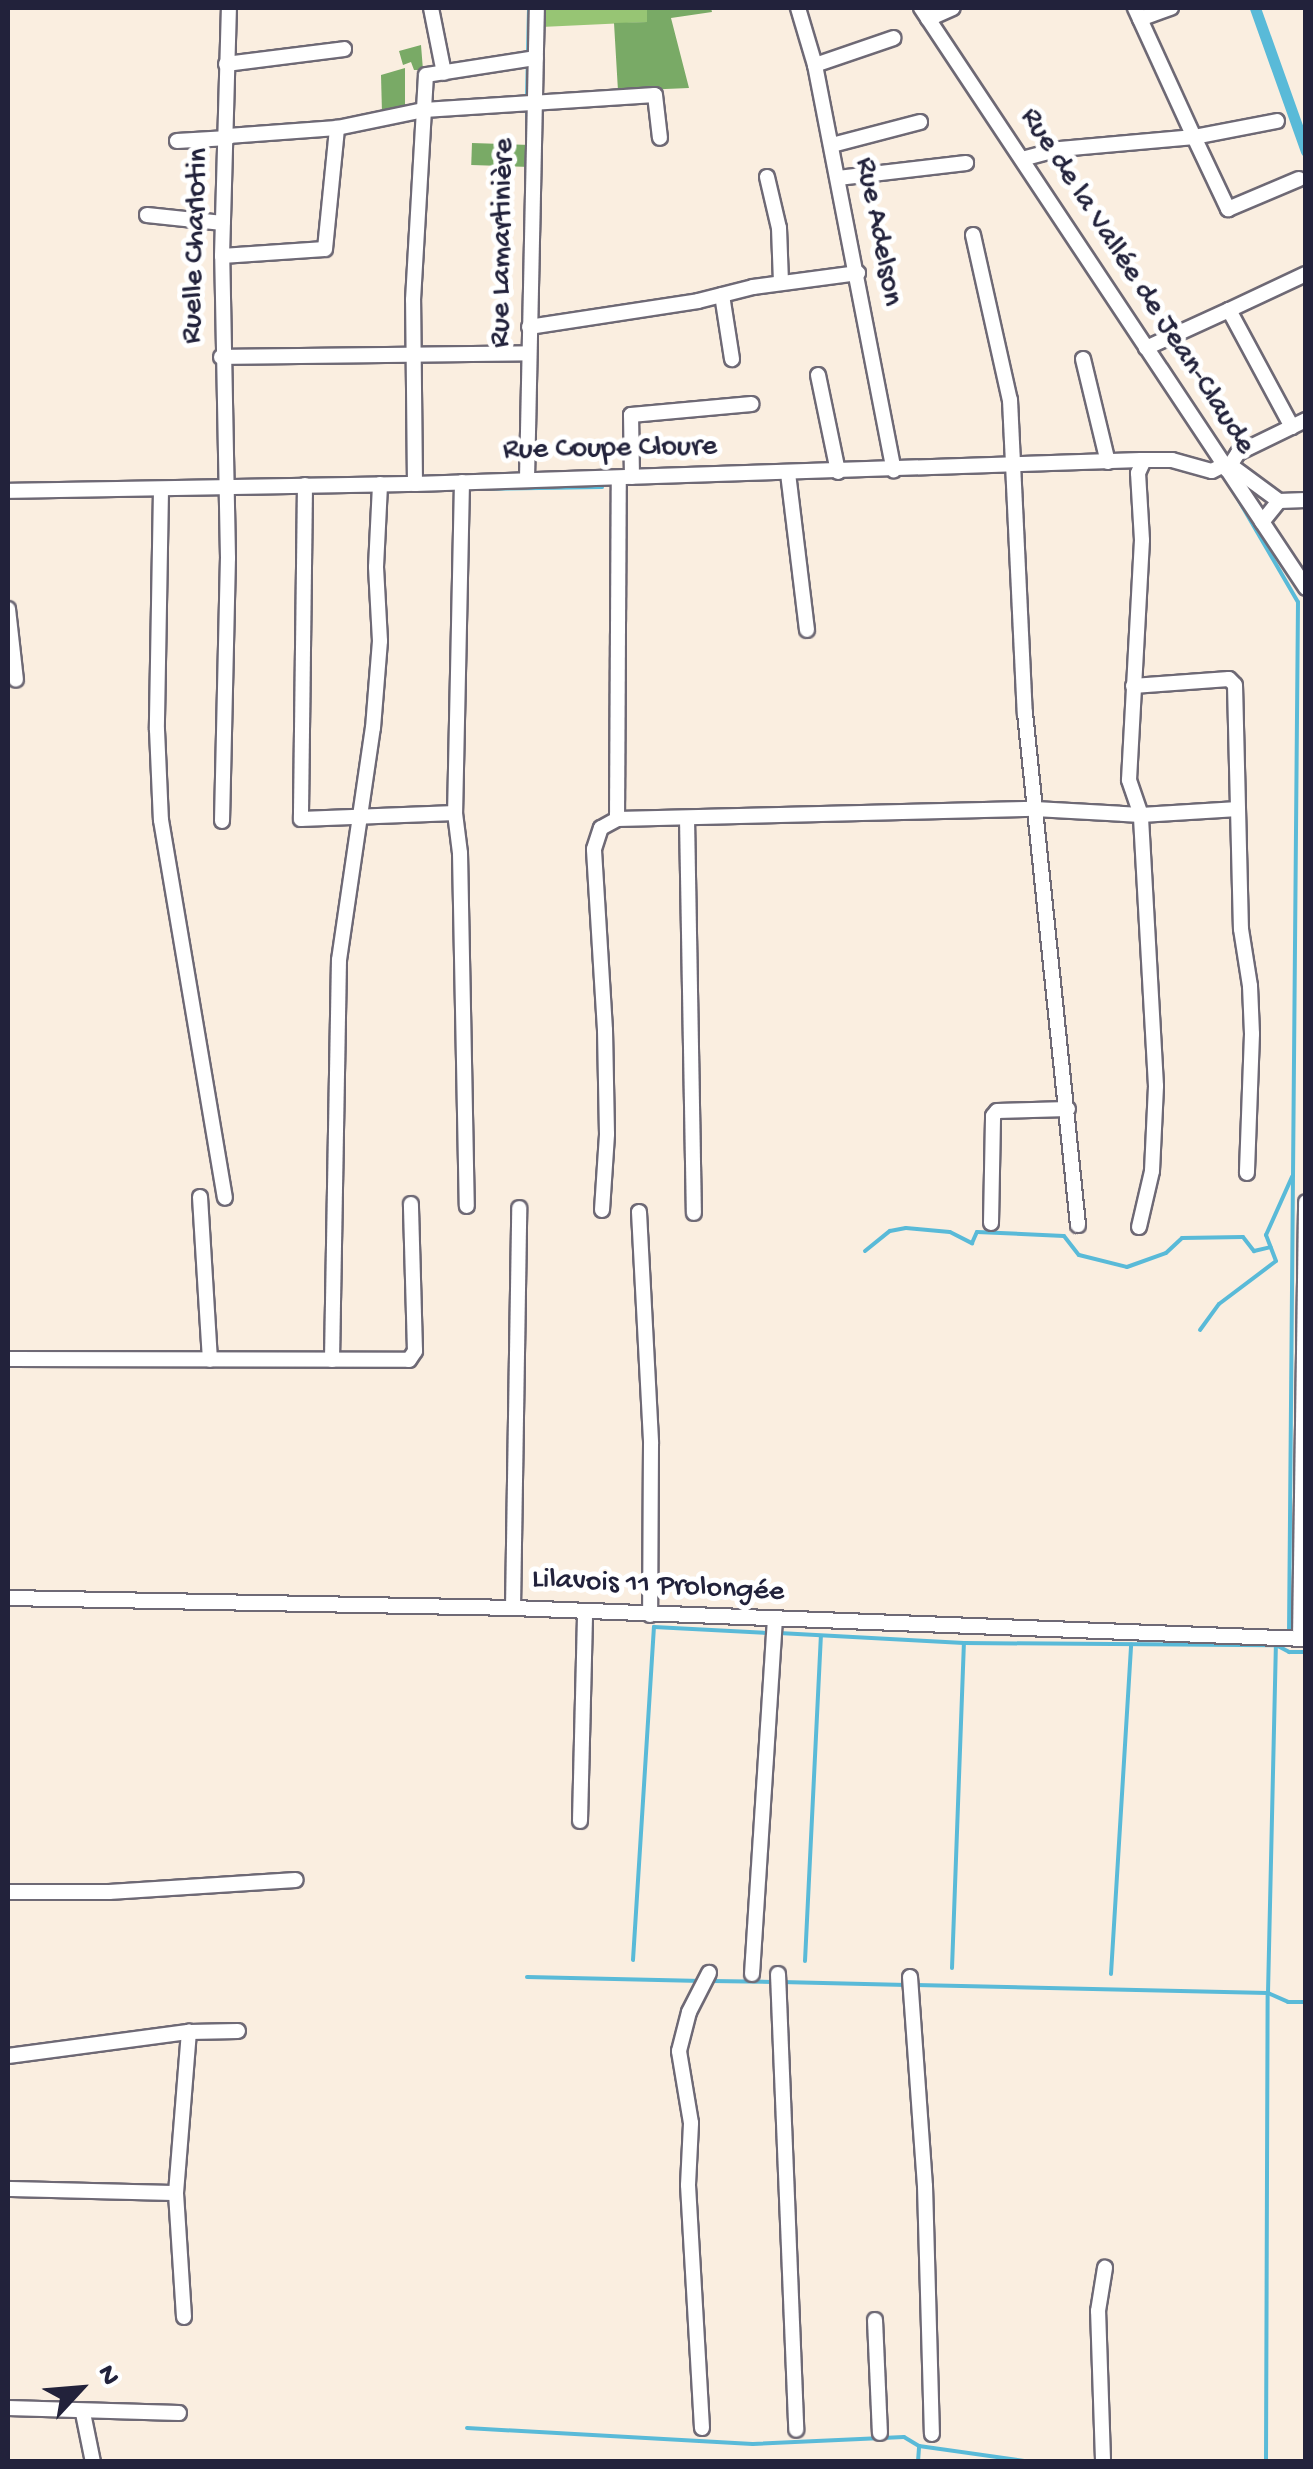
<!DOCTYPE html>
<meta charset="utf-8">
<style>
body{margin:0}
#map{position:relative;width:1313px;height:2469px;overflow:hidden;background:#faeee0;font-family:"Gochi Hand",sans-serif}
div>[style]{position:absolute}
.green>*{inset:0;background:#97c574}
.forest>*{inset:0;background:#79aa66;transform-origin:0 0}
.stream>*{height:4px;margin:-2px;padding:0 2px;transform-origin:2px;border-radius:2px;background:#59bad8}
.canal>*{height:11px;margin:-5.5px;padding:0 5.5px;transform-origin:5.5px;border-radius:5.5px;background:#59bad8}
.roads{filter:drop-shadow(2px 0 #6e6975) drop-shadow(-2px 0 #6e6975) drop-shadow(0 2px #6e6975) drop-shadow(0 -2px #6e6975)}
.minor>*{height:14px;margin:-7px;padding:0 7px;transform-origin:7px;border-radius:7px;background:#fff}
span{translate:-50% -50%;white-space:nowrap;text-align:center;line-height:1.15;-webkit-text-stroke:10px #fff;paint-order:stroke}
.street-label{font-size:30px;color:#22223b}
.frame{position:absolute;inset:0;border:10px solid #22223b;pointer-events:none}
.north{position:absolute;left:30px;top:2339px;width:100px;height:100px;-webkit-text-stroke:8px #fff;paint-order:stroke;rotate:64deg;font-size:28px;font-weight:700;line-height:40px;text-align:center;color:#22223b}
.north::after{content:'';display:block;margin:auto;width:35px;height:45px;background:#22223b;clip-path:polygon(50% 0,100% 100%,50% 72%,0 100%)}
</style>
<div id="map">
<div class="green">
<i style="clip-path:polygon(541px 8px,647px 8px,648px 22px,541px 27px)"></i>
</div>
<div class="forest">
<i style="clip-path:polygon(647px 8px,711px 8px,712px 12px,671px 18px,689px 88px,618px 91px,614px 23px,647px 22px)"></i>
<i style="clip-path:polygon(421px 45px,423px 70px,414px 70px,411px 62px,403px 65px,399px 51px)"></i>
<i style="clip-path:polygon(405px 68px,405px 107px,382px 113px,381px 75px)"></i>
<i style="left:472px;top:143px;width:58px;height:22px;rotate:2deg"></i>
</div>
<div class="stream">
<i style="left:938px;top:45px;width:496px;rotate:56.4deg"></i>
<i style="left:527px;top:97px;width:89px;rotate:-88.7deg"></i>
<i style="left:527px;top:112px;width:17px;rotate:87deg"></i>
<i style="left:1231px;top:487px;width:133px;rotate:59.8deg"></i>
<i style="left:1298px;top:602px;width:1031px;rotate:90.5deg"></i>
<i style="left:467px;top:489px;width:135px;rotate:-0.8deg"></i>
<i style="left:865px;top:1251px;width:32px;rotate:-39deg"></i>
<i style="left:890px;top:1231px;width:16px;rotate:-11deg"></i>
<i style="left:906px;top:1228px;width:44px;rotate:5.2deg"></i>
<i style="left:950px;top:1232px;width:25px;rotate:27deg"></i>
<i style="left:972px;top:1243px;width:12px;rotate:-66deg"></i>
<i style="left:977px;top:1232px;width:87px;rotate:2.6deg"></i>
<i style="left:1064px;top:1236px;width:24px;rotate:52deg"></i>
<i style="left:1079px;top:1255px;width:49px;rotate:14deg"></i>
<i style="left:1127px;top:1267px;width:41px;rotate:-19.7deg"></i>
<i style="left:1166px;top:1253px;width:22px;rotate:-43deg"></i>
<i style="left:1182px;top:1238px;width:61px;rotate:-0.9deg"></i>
<i style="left:1243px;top:1237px;width:18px;rotate:52deg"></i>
<i style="left:1254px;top:1251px;width:17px;rotate:-13deg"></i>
<i style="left:1200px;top:1330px;width:32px;rotate:-54deg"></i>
<i style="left:1219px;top:1304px;width:71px;rotate:-37deg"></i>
<i style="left:1276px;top:1261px;width:28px;rotate:-111deg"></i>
<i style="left:1266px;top:1235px;width:64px;rotate:-65.9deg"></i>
<i style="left:779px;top:1633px;width:185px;rotate:3.1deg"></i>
<i style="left:964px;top:1643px;width:312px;rotate:0.4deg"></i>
<i style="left:1276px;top:1645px;width:15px;rotate:28deg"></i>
<i style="left:1289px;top:1652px;width:17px"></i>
<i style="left:633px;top:1960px;width:334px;rotate:-86.4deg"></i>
<i style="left:654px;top:1627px;width:116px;rotate:3deg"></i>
<i style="left:805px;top:1961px;width:325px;rotate:-87.2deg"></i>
<i style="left:952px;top:1968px;width:325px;rotate:-87.9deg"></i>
<i style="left:1111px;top:1974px;width:330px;rotate:-86.5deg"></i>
<i style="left:527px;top:1977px;width:175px;rotate:1.3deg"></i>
<i style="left:711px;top:1981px;width:61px;rotate:0.9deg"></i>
<i style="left:781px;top:1982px;width:126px;rotate:1.4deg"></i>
<i style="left:916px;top:1985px;width:352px;rotate:1.3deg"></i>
<i style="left:1268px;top:1993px;width:22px;rotate:24deg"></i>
<i style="left:1288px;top:2002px;width:18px"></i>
<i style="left:467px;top:2428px;width:286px;rotate:3.2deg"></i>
<i style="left:753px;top:2444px;width:151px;rotate:-2.7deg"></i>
<i style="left:904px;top:2437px;width:17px;rotate:31deg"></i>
<i style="left:919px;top:2446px;width:113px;rotate:8.1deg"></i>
<i style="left:918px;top:2462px;width:16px;rotate:-86deg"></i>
<i style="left:1266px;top:2462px;width:469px;rotate:-89.8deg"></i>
<i style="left:1268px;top:1993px;width:347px;rotate:-88.7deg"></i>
</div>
<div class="canal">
<i style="left:1255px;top:8px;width:152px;rotate:70.4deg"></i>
</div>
<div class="roads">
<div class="minor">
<i style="left:431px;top:8px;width:66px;rotate:78.7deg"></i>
<i style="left:798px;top:8px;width:59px;rotate:73.4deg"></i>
<i style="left:815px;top:65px;width:413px;rotate:79deg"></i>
<i style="left:921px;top:8px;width:696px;rotate:56.42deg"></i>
<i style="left:928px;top:19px;width:27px;rotate:-24deg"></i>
<i style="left:1140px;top:19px;width:33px;rotate:-20deg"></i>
<i style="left:226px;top:64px;width:119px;rotate:-7.2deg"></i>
<i style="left:815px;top:65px;width:83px;rotate:-18.9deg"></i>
<i style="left:1277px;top:121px;width:85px;rotate:169.1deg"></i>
<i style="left:1194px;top:137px;width:80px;rotate:64.7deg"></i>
<i style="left:1228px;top:209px;width:77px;rotate:-22.9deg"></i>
<i style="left:228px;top:136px;width:109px;rotate:-4.2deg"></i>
<i style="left:337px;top:128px;width:89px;rotate:-11.7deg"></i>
<i style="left:424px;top:110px;width:231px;rotate:-3.7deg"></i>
<i style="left:655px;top:95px;width:43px;rotate:83.4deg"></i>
<i style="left:177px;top:141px;width:51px;rotate:-3.4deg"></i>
<i style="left:832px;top:145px;width:91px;rotate:-14.6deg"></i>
<i style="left:1022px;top:159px;width:39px;rotate:-15deg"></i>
<i style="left:1060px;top:149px;width:135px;rotate:-5.1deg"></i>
<i style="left:1194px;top:137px;width:142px;rotate:-114.6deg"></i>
<i style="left:767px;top:177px;width:52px;rotate:76.8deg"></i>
<i style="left:779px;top:228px;width:55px;rotate:87.9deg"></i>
<i style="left:838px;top:178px;width:129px;rotate:-6.7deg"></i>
<i style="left:147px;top:215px;width:76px;rotate:6deg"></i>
<i style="left:973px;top:235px;width:169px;rotate:77.4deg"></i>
<i style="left:1010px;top:400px;width:313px;rotate:87.3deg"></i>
<i style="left:1025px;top:713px;width:515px;rotate:84.09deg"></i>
<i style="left:222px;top:256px;width:103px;rotate:-3.9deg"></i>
<i style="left:325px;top:249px;width:122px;rotate:-84.3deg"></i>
<i style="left:722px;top:295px;width:65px;rotate:81.1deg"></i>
<i style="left:1229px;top:310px;width:85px;rotate:-25.1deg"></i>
<i style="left:529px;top:327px;width:171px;rotate:-8.7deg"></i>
<i style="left:698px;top:301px;width:57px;rotate:-14.3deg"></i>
<i style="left:753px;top:287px;width:106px;rotate:-7.6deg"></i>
<i style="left:1146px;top:348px;width:91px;rotate:-24.6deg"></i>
<i style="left:1229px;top:310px;width:133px;rotate:61.7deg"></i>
<i style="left:221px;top:357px;width:308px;rotate:-0.7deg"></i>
<i style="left:1083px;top:359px;width:106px;rotate:76.4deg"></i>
<i style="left:818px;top:375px;width:99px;rotate:78.3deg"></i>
<i style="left:1230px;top:465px;width:61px;rotate:36.3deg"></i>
<i style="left:1227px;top:470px;width:20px;rotate:-57deg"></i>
<i style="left:1238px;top:453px;width:76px;rotate:-25.9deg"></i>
<i style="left:788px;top:473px;width:158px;rotate:83.1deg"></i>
<i style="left:632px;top:477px;width:62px;rotate:-90.9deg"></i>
<i style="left:631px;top:415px;width:121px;rotate:-5.2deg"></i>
<i style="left:527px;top:479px;width:471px;rotate:-88.8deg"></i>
<i style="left:462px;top:482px;width:331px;rotate:91.2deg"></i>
<i style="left:455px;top:813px;width:40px;rotate:82.9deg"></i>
<i style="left:460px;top:853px;width:353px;rotate:88.9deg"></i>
<i style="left:415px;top:484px;width:184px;rotate:-90.6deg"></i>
<i style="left:413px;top:300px;width:225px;rotate:-86.7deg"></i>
<i style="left:426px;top:75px;width:111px;rotate:-8.8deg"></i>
<i style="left:305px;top:485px;width:334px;rotate:90.7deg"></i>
<i style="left:301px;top:819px;width:154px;rotate:-2.2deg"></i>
<i style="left:161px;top:490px;width:240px;rotate:91deg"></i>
<i style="left:157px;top:730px;width:90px;rotate:87.5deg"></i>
<i style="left:161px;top:820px;width:383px;rotate:80.4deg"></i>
<i style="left:8px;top:491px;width:407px;rotate:-1deg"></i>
<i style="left:415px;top:484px;width:726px;rotate:-1.89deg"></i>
<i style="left:1141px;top:460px;width:31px"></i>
<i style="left:1172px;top:460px;width:41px;rotate:15.4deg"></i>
<i style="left:1212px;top:471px;width:13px;rotate:-27deg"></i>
<i style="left:1262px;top:522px;width:27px;rotate:-51deg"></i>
<i style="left:1279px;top:501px;width:27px;rotate:-2deg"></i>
<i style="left:8px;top:609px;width:71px;rotate:83.6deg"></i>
<i style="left:1133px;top:686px;width:96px;rotate:-4.2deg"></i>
<i style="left:1229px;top:679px;width:8px;rotate:45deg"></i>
<i style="left:1235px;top:685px;width:244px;rotate:88.6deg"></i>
<i style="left:1241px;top:929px;width:58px;rotate:81deg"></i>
<i style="left:1250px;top:986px;width:48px;rotate:87.6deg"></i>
<i style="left:1252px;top:1034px;width:139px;rotate:92.1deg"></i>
<i style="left:687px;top:818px;width:395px;rotate:89deg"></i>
<i style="left:617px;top:819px;width:341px;rotate:-89.7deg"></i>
<i style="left:222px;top:821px;width:263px;rotate:-88.7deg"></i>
<i style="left:228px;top:558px;width:302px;rotate:-91.1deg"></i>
<i style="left:222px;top:256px;width:248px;rotate:-88.4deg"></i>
<i style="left:200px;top:1197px;width:163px;rotate:86.5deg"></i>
<i style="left:602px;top:1210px;width:76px;rotate:-86.2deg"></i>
<i style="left:607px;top:1134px;width:104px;rotate:-91.1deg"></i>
<i style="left:605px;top:1030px;width:181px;rotate:-93.5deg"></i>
<i style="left:594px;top:849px;width:22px;rotate:-72deg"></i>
<i style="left:601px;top:828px;width:18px;rotate:-29deg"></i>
<i style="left:617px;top:819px;width:418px;rotate:-1.4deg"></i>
<i style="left:1035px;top:809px;width:106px;rotate:3.2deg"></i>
<i style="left:1141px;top:815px;width:97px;rotate:-3.5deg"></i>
<i style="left:639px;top:1212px;width:232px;rotate:87deg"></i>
<i style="left:651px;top:1444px;width:171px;rotate:90.3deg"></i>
<i style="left:991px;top:1223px;width:107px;rotate:-88.9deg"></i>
<i style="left:993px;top:1116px;width:6px;rotate:-51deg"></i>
<i style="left:997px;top:1111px;width:71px;rotate:-1.6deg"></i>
<i style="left:1139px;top:1227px;width:57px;rotate:-76.9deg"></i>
<i style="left:1152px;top:1171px;width:85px;rotate:-87.3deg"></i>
<i style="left:1156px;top:1086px;width:271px;rotate:-93.2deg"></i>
<i style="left:1141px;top:815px;width:37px;rotate:-109deg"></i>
<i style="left:1129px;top:780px;width:240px;rotate:-86.9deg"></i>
<i style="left:1142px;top:540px;width:67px;rotate:-93.4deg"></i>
<i style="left:1138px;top:473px;width:14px;rotate:-65deg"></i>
<i style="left:8px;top:1359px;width:401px;rotate:0.1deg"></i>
<i style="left:409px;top:1360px;width:11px;rotate:-56deg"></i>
<i style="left:415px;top:1351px;width:147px;rotate:-91.6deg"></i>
<i style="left:332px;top:1360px;width:400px;rotate:-89deg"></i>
<i style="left:339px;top:960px;width:234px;rotate:-81.7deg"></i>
<i style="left:373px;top:728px;width:87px;rotate:-85.4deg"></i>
<i style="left:380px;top:641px;width:74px;rotate:-93.1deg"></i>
<i style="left:376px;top:567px;width:83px;rotate:-87.2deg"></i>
<i style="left:8px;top:1598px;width:505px;rotate:1.13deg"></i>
<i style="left:513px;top:1608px;width:794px;rotate:2.24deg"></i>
<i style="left:513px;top:1608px;width:400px;rotate:-89.1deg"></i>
<i style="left:1300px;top:1639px;width:437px;rotate:-89.2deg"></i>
<i style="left:580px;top:1821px;width:210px;rotate:-88.6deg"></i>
<i style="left:8px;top:1892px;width:101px"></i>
<i style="left:109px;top:1892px;width:187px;rotate:-3.7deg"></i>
<i style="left:752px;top:1974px;width:355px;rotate:-86.3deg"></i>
<i style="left:778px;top:1974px;width:456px;rotate:87.7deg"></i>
<i style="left:910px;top:1977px;width:210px;rotate:85.9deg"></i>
<i style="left:925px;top:2186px;width:248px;rotate:88.4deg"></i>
<i style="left:8px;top:2056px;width:183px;rotate:-7.6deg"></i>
<i style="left:189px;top:2032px;width:49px;rotate:-1.2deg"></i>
<i style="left:8px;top:2189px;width:168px;rotate:1.4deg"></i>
<i style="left:184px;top:2317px;width:124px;rotate:-93.7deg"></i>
<i style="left:176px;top:2193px;width:162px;rotate:-85.4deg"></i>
<i style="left:875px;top:2320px;width:113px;rotate:87.5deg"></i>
<i style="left:8px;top:2408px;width:171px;rotate:1.7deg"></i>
<i style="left:83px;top:2413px;width:50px;rotate:78.5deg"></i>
<i style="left:702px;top:2428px;width:243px;rotate:-93.3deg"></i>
<i style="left:688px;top:2185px;width:62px;rotate:-87.2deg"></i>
<i style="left:691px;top:2123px;width:73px;rotate:-99.5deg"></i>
<i style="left:679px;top:2051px;width:40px;rotate:-75.6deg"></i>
<i style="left:689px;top:2012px;width:44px;rotate:-62.9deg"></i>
<i style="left:1103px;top:2460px;width:149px;rotate:-91.9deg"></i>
<i style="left:1098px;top:2311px;width:44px;rotate:-80.8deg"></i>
</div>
</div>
<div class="street-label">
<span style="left:877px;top:232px;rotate:79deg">Rue Adelson</span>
<span style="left:504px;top:243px;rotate:-89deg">Rue Lamartinière</span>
<span style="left:197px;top:246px;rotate:-88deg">Ruelle Charlotin</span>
<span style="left:1136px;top:282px;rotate:57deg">Rue de la Vallée de Jean-Claude</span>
<span style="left:610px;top:450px;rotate:-1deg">Rue Coupe Cloure</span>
<span style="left:658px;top:1587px;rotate:3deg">Lilavois 11 Prolongée</span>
</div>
<div class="frame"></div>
<div class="north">N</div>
</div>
